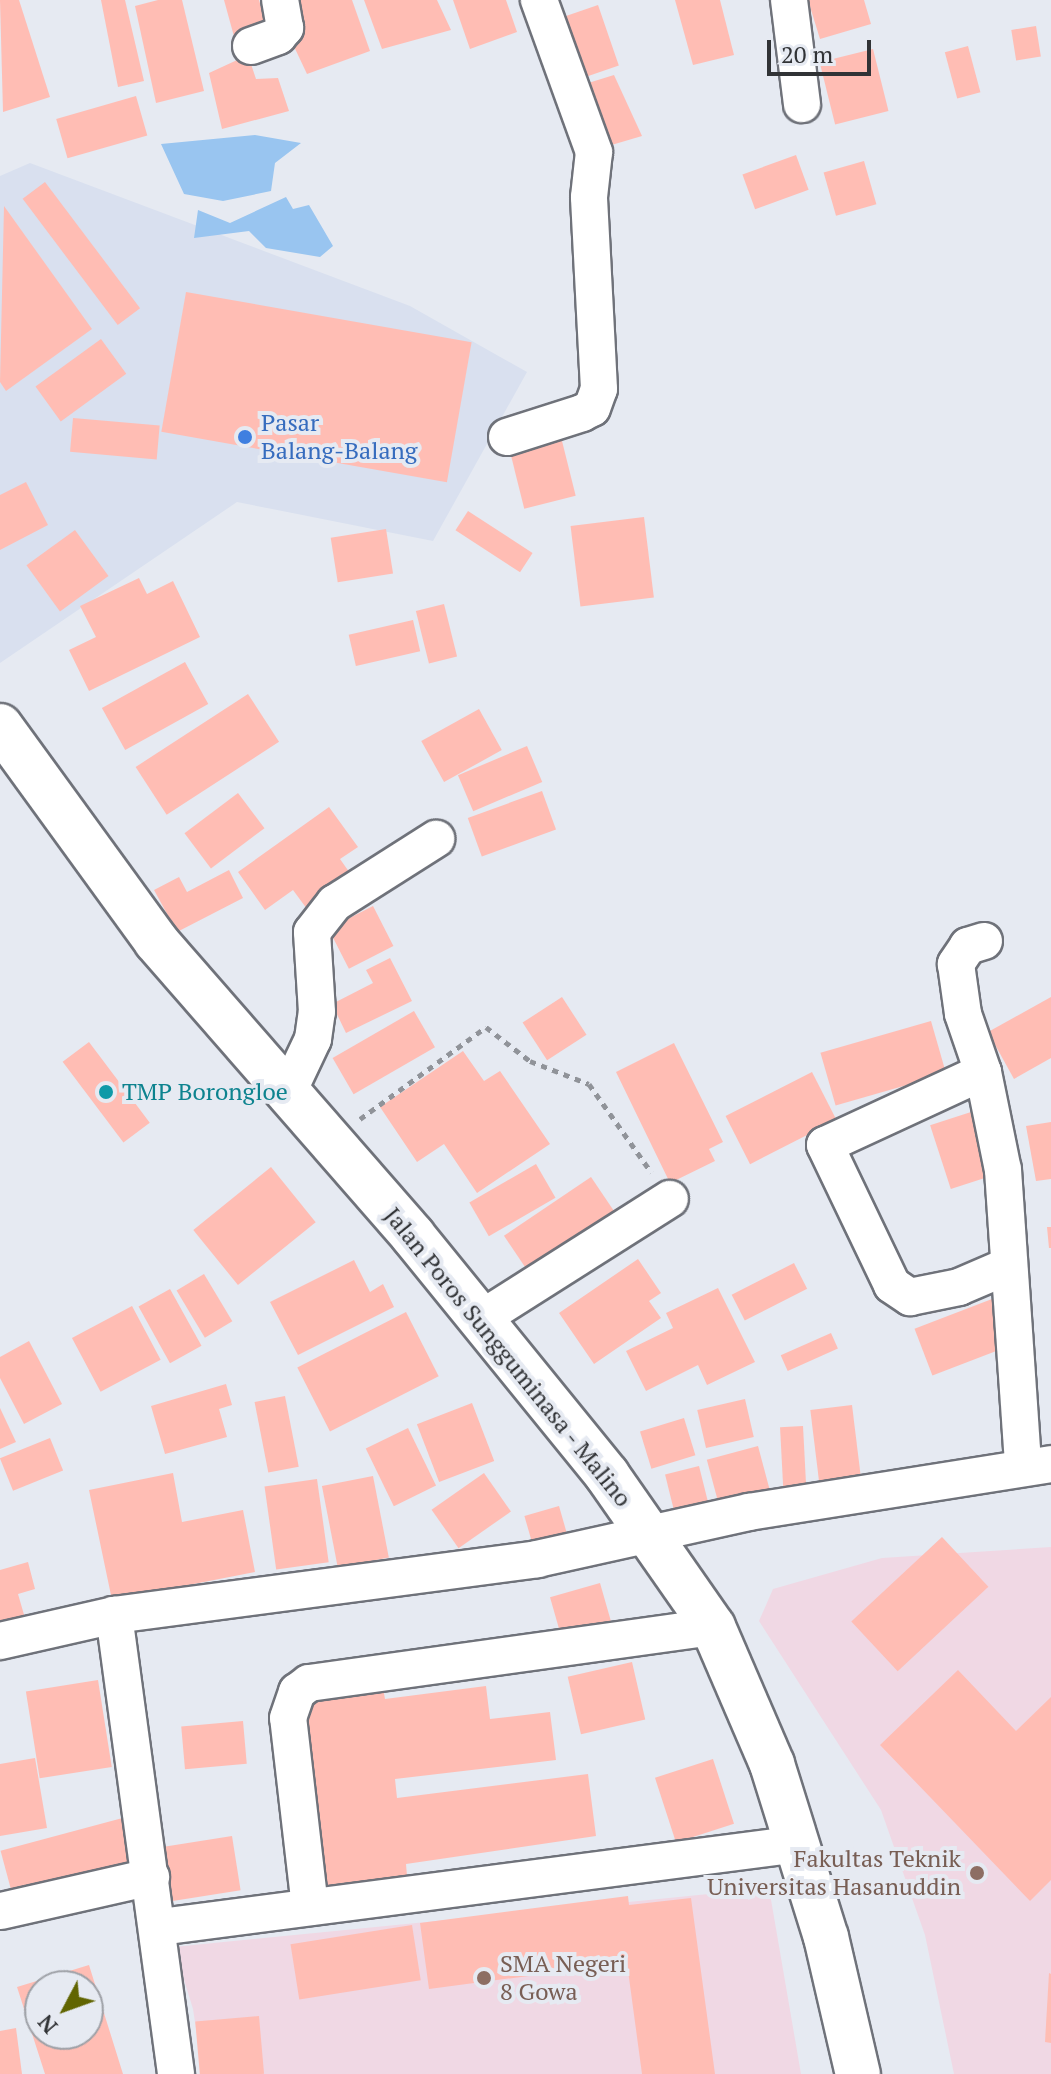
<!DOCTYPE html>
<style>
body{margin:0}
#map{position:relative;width:1051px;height:2074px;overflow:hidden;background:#e6eaf2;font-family:"PT Serif",serif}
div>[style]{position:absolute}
.built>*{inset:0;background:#d9e0ef}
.education>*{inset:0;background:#f0d8e4}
.water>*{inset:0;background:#99c5f0}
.building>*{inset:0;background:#ffbdb4;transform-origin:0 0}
.path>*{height:5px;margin-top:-2.5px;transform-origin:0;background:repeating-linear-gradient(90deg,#909399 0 6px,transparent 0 12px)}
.roads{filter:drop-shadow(2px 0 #6f727a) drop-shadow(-2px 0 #6f727a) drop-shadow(0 2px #6f727a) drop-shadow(0 -2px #6f727a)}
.street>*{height:36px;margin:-18px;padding:0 18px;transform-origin:18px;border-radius:18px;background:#fff}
.primary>*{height:44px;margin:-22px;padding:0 22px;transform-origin:22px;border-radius:22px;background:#fff}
.dots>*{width:22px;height:22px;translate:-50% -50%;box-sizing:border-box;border:4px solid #e6eaf2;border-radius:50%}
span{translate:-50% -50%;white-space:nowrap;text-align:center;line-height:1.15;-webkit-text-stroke:8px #e6eaf2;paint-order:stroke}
.shop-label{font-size:24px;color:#366cbe}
.left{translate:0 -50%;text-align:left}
.culture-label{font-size:24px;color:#0d838f}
.street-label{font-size:24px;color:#313336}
.education-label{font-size:24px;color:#785e54}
.right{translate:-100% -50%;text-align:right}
.north{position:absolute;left:24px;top:1970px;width:80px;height:80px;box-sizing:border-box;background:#e6eaf2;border:2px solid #9ea1a7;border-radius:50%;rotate:229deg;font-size:22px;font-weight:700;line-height:32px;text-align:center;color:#313336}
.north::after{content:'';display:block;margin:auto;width:28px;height:36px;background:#616501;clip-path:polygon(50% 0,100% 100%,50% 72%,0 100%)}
.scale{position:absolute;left:767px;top:40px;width:104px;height:36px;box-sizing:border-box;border:4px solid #313336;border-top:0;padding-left:10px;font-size:24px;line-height:28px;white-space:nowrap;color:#313336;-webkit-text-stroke:6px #e6eaf2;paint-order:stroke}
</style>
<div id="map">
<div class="built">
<i style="clip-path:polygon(30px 163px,410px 306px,527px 372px,433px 541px,237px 502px,0 663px,0 176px)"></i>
</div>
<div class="education">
<i style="clip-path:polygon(1051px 1547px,1051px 2074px,954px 2074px,925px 1935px,881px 1810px,759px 1621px,773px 1589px,882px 1558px)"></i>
<i style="clip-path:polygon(769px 1888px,801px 2074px,203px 2074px,193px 2009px,174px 1947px)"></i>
</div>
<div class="water">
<i style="clip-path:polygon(255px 135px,301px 143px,275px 163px,271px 191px,223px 201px,184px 194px,161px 144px)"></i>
<i style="clip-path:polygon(286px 197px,293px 209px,309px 205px,333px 246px,320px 257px,266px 248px,249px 231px,194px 238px,198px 210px,230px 223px)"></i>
</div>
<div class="building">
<i style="clip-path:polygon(0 0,19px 0,50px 97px,3px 112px)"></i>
<i style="clip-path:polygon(101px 0,125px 0,144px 81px,118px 87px)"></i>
<i style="clip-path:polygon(158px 0,182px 0,204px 91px,156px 103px,135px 6px)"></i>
<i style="clip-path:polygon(224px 0,259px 0,268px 32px,235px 40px)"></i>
<i style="clip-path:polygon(272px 0,352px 0,370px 51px,307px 74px)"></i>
<i style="clip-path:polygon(364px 0,437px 0,451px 30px,382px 49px)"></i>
<i style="clip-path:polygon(453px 0,506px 0,517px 32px,470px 49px)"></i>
<i style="clip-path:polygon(675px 0,720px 0,734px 55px,693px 65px)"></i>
<i style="clip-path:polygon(808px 0,864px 0,871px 24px,820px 39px)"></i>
<i style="left:598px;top:5px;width:64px;height:63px;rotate:71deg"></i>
<i style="left:1036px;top:26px;width:31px;height:25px;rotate:81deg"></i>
<i style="left:968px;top:46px;width:48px;height:24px;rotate:75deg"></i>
<i style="left:873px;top:49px;width:64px;height:55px;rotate:76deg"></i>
<i style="clip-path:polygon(248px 55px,256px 79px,278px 78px,289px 111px,222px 129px,209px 73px)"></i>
<i style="clip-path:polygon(614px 75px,642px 136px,581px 154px,556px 93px)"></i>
<i style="left:136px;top:96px;width:41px;height:83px;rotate:74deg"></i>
<i style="left:796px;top:155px;width:37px;height:57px;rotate:70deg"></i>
<i style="left:864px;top:161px;width:45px;height:42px;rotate:74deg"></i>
<i style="left:45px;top:182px;width:158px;height:28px;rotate:53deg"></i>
<i style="clip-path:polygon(4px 206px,92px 329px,6px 391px,0 382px)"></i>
<i style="left:186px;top:292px;width:290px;height:142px;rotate:10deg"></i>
<i style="left:101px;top:339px;width:43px;height:81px;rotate:54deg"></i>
<i style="left:73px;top:418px;width:87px;height:34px;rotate:5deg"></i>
<i style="left:558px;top:425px;width:73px;height:53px;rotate:76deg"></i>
<i style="clip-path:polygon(26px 482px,48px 525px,0 550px,0 495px)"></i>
<i style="left:468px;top:511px;width:77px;height:23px;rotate:33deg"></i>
<i style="left:644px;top:517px;width:81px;height:74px;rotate:83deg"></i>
<i style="left:386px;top:529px;width:45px;height:56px;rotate:81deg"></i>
<i style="left:75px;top:530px;width:57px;height:60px;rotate:54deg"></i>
<i style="clip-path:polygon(139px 578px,147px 594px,173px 581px,200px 637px,89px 691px,69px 650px,96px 637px,80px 606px)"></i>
<i style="left:444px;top:604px;width:54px;height:29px;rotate:76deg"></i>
<i style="left:413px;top:620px;width:32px;height:66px;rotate:77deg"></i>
<i style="left:185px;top:662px;width:48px;height:95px;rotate:61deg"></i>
<i style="left:248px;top:694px;width:57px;height:134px;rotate:57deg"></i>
<i style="left:479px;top:709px;width:47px;height:66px;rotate:61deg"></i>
<i style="left:527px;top:746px;width:39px;height:75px;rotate:67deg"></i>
<i style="left:542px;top:791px;width:41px;height:79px;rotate:70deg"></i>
<i style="left:238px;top:793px;width:44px;height:67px;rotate:53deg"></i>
<i style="clip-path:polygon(329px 807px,358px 847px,340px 859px,352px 876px,307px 909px,293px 890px,265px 910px,238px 872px)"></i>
<i style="clip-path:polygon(229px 870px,243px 898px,177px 932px,154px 890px,179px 877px,187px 892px)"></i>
<i style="left:373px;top:906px;width:45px;height:50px;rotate:63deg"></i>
<i style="clip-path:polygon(390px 958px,412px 1001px,346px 1033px,332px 1004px,373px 983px,366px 970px)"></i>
<i style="left:562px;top:997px;width:45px;height:47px;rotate:57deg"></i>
<i style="clip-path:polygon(1051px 997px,1051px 1058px,1014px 1079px,988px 1032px)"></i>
<i style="left:414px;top:1011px;width:42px;height:94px;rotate:60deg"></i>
<i style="left:931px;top:1021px;width:55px;height:115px;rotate:74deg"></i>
<i style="left:89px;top:1042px;width:101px;height:33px;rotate:53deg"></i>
<i style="clip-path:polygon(674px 1043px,723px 1142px,709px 1149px,715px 1161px,670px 1183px,616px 1072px)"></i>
<i style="clip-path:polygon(463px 1051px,484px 1081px,500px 1071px,550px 1144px,477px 1193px,444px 1144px,417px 1162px,380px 1107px)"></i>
<i style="left:812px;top:1072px;width:54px;height:97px;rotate:63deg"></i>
<i style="left:971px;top:1112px;width:67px;height:43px;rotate:72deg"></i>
<i style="clip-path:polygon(1051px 1122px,1051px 1179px,1036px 1181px,1026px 1126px)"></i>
<i style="left:536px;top:1164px;width:39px;height:77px;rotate:60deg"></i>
<i style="left:271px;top:1167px;width:71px;height:100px;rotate:51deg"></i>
<i style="left:591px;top:1177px;width:45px;height:105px;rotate:56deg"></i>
<i style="clip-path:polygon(1047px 1227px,1051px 1227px,1051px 1248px,1049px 1248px)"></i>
<i style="clip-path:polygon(638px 1259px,661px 1293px,649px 1301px,661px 1318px,594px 1364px,559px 1313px)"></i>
<i style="clip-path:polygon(354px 1260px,370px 1292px,383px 1284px,394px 1307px,298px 1355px,270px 1302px)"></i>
<i style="left:794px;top:1263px;width:29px;height:70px;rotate:63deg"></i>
<i style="left:204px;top:1274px;width:55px;height:32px;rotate:59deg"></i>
<i style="clip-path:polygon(718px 1288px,755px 1362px,707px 1385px,698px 1365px,646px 1391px,626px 1351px,673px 1328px,666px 1313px)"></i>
<i style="left:170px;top:1289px;width:65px;height:36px;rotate:61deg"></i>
<i style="left:992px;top:1299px;width:50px;height:83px;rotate:69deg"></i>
<i style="left:132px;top:1306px;width:61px;height:68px;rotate:62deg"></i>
<i style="left:406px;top:1312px;width:72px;height:122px;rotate:63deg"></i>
<i style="left:831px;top:1333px;width:17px;height:55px;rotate:66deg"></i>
<i style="clip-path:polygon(29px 1341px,62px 1404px,24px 1424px,0 1378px,0 1357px)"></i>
<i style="clip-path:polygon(226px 1384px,232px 1405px,219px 1409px,227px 1437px,165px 1454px,151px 1406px)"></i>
<i style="left:285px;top:1396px;width:72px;height:31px;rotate:79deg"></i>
<i style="left:745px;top:1399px;width:39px;height:49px;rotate:77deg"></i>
<i style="left:472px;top:1403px;width:62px;height:59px;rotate:69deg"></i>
<i style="left:852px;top:1405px;width:77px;height:42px;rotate:83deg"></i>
<i style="clip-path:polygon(0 1408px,16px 1442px,0 1449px)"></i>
<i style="left:684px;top:1418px;width:39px;height:46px;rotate:73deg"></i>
<i style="left:803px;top:1426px;width:64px;height:23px;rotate:87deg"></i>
<i style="left:408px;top:1428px;width:64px;height:47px;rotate:64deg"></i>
<i style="left:50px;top:1438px;width:35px;height:54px;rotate:68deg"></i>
<i style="left:758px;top:1446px;width:47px;height:53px;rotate:75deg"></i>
<i style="left:699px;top:1466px;width:41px;height:35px;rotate:76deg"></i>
<i style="clip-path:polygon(173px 1473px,182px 1522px,243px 1510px,255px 1572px,112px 1600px,89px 1490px)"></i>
<i style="left:484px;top:1473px;width:47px;height:64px;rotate:55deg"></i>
<i style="left:373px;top:1476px;width:83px;height:52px;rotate:79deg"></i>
<i style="left:317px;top:1479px;width:84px;height:53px;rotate:82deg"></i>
<i style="left:559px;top:1506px;width:40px;height:36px;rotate:74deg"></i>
<i style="left:942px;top:1537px;width:68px;height:124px;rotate:47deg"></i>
<i style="clip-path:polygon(28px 1562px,35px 1589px,18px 1594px,27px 1625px,0 1632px,0 1570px)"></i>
<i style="left:600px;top:1583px;width:61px;height:52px;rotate:74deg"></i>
<i style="left:632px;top:1662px;width:59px;height:66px;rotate:77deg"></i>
<i style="clip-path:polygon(958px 1670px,1016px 1731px,1051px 1697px,1051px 1880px,1030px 1901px,880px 1745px)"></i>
<i style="left:98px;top:1680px;width:88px;height:73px;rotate:81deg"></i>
<i style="clip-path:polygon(382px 1682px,385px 1699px,486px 1686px,490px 1719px,550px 1712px,556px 1760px,395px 1779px,397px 1798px,588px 1774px,596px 1836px,406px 1864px,407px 1876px,306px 1888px,282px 1694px)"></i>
<i style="left:243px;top:1721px;width:43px;height:62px;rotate:85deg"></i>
<i style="clip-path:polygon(35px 1758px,47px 1828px,0 1836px,0 1764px)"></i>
<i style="left:713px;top:1759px;width:68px;height:61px;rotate:72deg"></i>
<i style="left:130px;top:1816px;width:54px;height:134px;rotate:75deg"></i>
<i style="left:232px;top:1836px;width:55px;height:72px;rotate:81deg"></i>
<i style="clip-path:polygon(628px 1896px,629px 1905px,691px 1898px,715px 2074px,642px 2074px,627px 1963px,429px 1989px,420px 1923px)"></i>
<i style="left:412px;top:1925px;width:56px;height:123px;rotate:81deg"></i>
<i style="clip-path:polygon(evenodd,89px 1965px,123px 2074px,45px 2074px,17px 1987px,89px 1965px,40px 1986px,88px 1986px,88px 2034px,40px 2034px,40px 1986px)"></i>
<i style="clip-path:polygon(1049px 1973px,1051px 1974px,1051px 2043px,1045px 2042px)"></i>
<i style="left:259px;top:2016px;width:58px;height:64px;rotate:85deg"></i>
<i style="clip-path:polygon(16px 2028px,22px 2074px,0 2074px,0 2031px)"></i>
</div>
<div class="path">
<i style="left:360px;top:1119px;width:156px;rotate:-36.1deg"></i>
<i style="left:486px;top:1027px;width:56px;rotate:37.7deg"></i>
<i style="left:530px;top:1061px;width:63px;rotate:21.3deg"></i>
<i style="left:589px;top:1084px;width:108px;rotate:54.8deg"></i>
</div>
<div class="roads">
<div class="street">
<i style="left:789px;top:0;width:105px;rotate:82.9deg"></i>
<i style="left:251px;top:46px;width:29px;rotate:-20deg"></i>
<i style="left:278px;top:36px;width:11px;rotate:-49deg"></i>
<i style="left:285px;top:28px;width:28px;rotate:-100deg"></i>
<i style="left:507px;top:437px;width:79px;rotate:-17.7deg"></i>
<i style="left:582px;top:413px;width:11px;rotate:-27deg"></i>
<i style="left:592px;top:408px;width:20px;rotate:-70deg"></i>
<i style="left:599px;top:389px;width:192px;rotate:-93deg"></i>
<i style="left:589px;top:197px;width:45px;rotate:-83.7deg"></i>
<i style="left:594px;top:152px;width:162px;rotate:-109.9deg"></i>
<i style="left:984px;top:941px;width:17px;rotate:163deg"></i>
<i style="left:968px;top:946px;width:22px;rotate:124deg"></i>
<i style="left:956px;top:964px;width:50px;rotate:82deg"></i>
<i style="left:963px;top:1014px;width:61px;rotate:71deg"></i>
<i style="left:983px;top:1072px;width:100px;rotate:78.5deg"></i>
<i style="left:1003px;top:1170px;width:298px;rotate:86.1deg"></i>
<i style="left:983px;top:1072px;width:174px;rotate:155.2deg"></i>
<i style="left:825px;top:1145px;width:155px;rotate:64.4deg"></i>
<i style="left:892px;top:1285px;width:22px;rotate:34deg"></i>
<i style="left:910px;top:1297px;width:50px;rotate:-11.5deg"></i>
<i style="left:959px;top:1287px;width:53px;rotate:-23.2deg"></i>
<i style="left:287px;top:1094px;width:61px;rotate:-64.7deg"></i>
<i style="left:313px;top:1039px;width:27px;rotate:-82deg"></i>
<i style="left:317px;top:1012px;width:80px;rotate:-93.6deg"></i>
<i style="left:312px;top:932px;width:37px;rotate:-52deg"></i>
<i style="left:335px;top:903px;width:120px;rotate:-32.4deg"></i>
<i style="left:479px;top:1320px;width:226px;rotate:-32.4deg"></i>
<i style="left:114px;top:1615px;width:463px;rotate:82.3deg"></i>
<i style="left:0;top:1641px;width:117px;rotate:-12.8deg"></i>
<i style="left:114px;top:1615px;width:427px;rotate:-7.5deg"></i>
<i style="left:537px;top:1559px;width:217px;rotate:-12.5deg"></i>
<i style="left:749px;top:1512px;width:306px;rotate:-9deg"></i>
<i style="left:310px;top:1907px;width:190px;rotate:-96.6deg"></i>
<i style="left:288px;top:1718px;width:28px;rotate:-71deg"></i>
<i style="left:297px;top:1692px;width:15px;rotate:-37deg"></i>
<i style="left:309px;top:1683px;width:408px;rotate:-7.9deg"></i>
<i style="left:1px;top:1911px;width:154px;rotate:-12.8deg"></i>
<i style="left:160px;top:1927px;width:643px;rotate:-7.41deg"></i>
</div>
<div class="primary">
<i style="left:0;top:726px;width:266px;rotate:54deg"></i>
<i style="left:156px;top:941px;width:391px;rotate:48.9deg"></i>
<i style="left:413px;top:1236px;width:308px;rotate:50.9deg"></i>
<i style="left:607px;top:1475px;width:185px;rotate:55.1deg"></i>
<i style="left:713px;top:1627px;width:149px;rotate:66.7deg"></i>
<i style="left:772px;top:1764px;width:181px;rotate:72.7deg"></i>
<i style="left:826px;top:1937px;width:141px;rotate:76.9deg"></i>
</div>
</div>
<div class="dots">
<i style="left:245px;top:437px;background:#3f7fe0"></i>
<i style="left:106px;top:1092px;background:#0f9aa8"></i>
<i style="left:977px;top:1873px;background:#8d6e63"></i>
<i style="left:484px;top:1978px;background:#8d6e63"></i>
</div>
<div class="shop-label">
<span class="left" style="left:261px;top:437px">Pasar<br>Balang-Balang</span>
</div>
<div class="culture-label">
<span class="left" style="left:122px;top:1092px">TMP Borongloe</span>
</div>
<div class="street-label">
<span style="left:508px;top:1357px;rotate:51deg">Jalan Poros Sungguminasa - Malino</span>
</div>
<div class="education-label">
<span class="right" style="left:961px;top:1873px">Fakultas Teknik<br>Universitas Hasanuddin</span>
<span class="left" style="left:500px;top:1978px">SMA Negeri<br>8 Gowa</span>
</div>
<div class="north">N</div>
<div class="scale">20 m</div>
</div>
